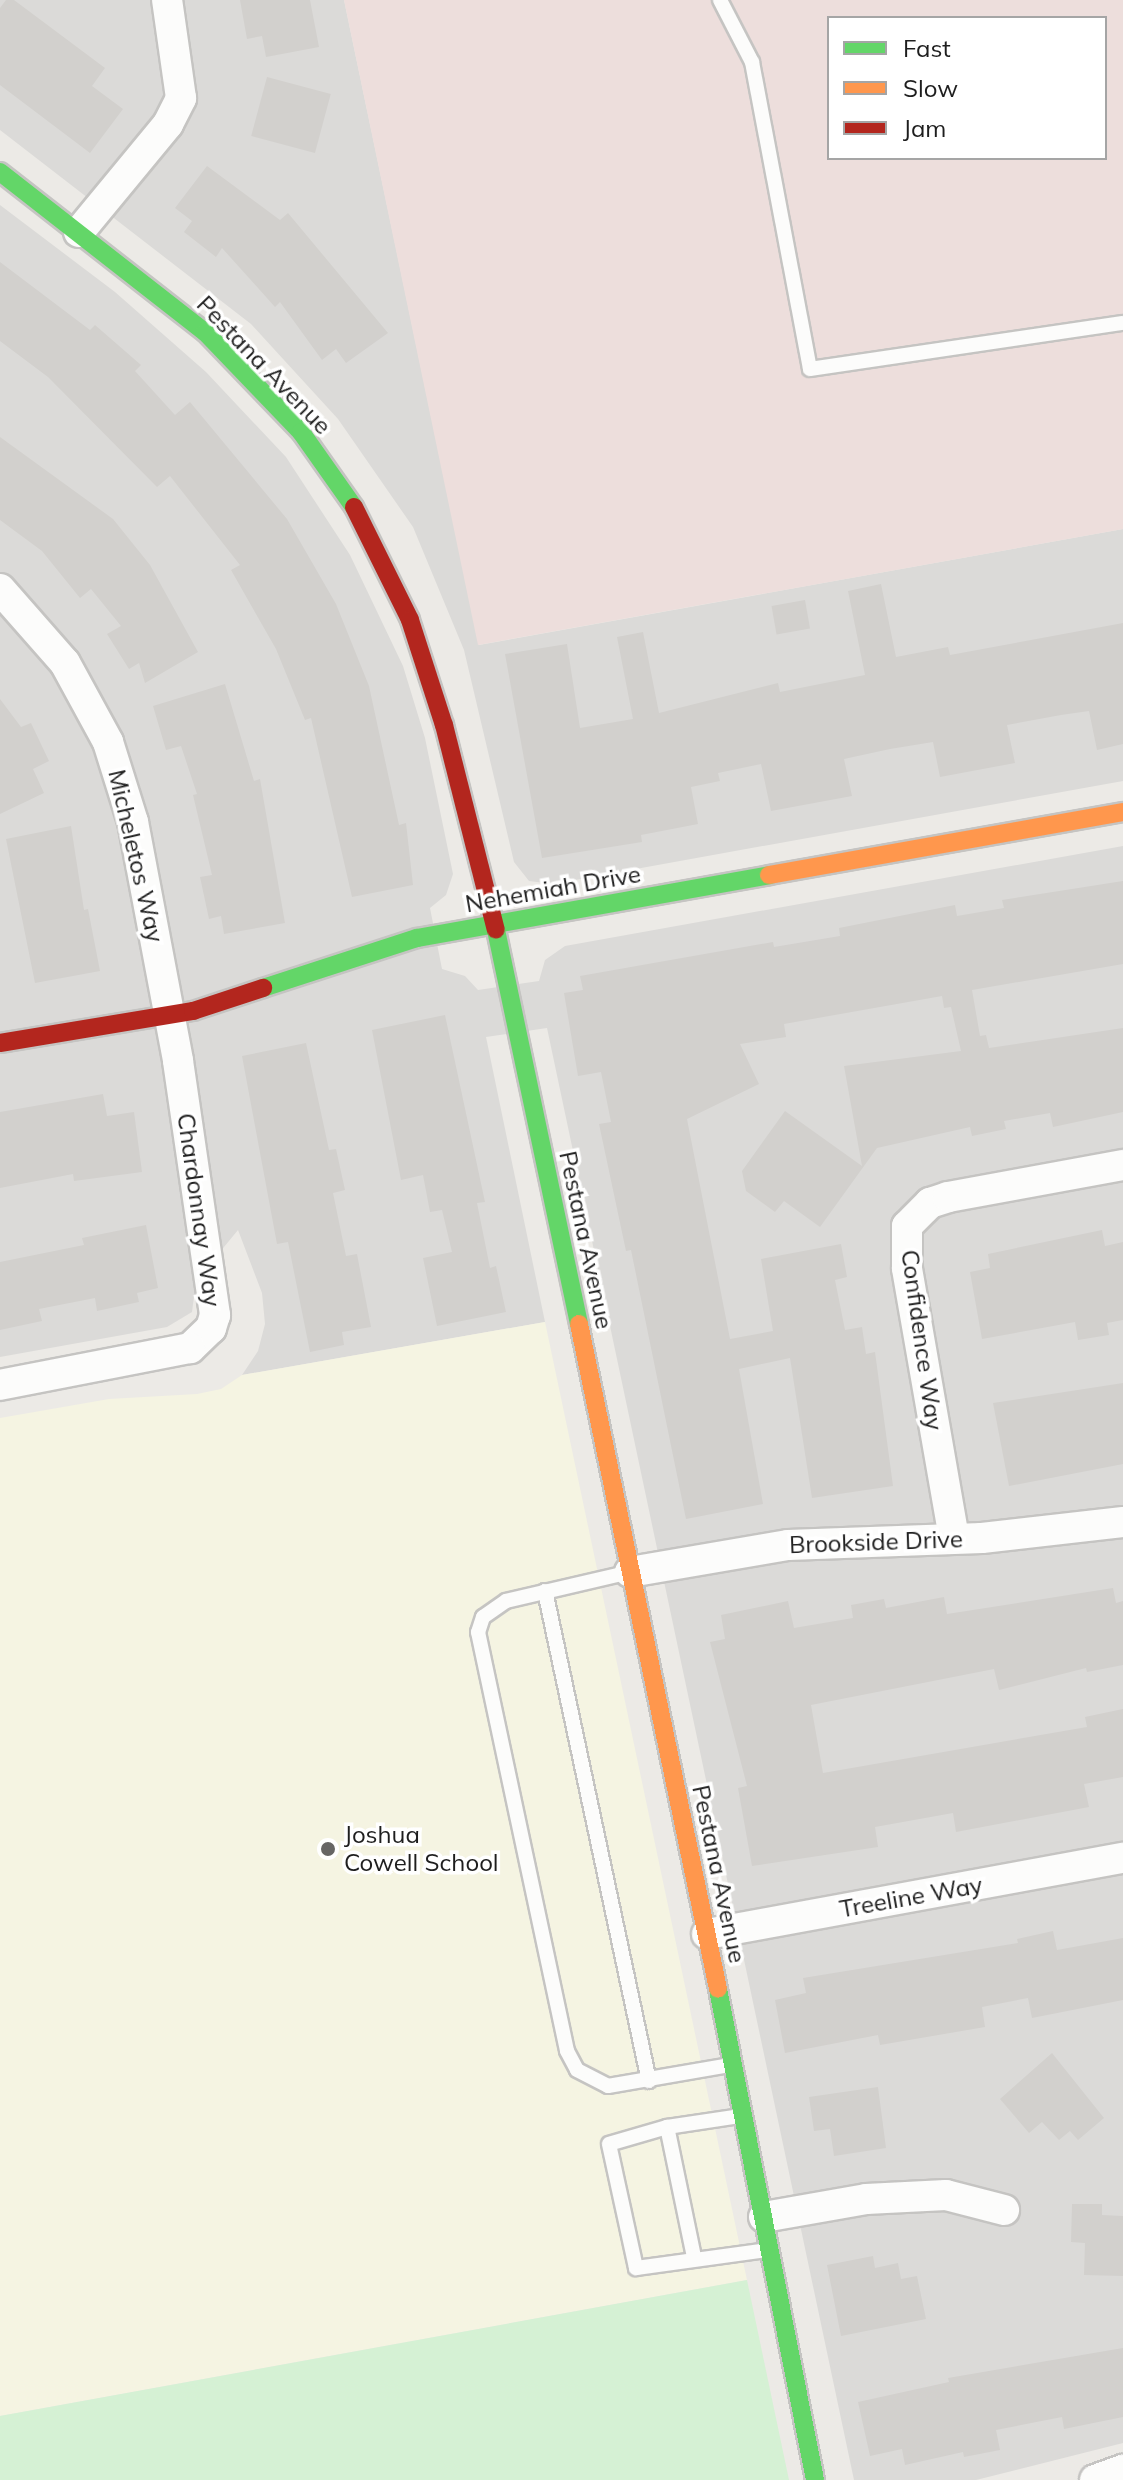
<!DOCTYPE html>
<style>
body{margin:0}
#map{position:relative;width:1123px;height:2480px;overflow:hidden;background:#eceae6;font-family:Mulish,sans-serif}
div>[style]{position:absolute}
.residential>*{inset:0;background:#dbdad8}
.commercial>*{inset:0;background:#eddedc}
.education>*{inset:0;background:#f5f4e2}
.park>*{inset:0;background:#d5f1d4}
.building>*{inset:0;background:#d2d0cd;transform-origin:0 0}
.roads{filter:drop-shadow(2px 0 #c5c4c2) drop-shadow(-2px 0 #c5c4c2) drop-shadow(0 2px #c5c4c2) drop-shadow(0 -2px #c5c4c2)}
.lane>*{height:14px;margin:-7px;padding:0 7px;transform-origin:7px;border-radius:7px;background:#fcfcfb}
.street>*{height:30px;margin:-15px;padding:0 15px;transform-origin:15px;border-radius:15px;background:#fcfcfb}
.fast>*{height:18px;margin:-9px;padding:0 9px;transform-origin:9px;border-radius:9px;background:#63d668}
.slow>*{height:18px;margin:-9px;padding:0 9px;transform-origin:9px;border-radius:9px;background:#ff974d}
.jam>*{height:18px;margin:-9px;padding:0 9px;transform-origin:9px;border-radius:9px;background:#b3261e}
.dots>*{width:22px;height:22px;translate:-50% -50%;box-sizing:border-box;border:4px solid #fff;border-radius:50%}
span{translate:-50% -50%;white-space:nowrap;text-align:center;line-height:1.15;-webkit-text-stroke:7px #fff;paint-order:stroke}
.street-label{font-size:24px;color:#1e1e1e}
.poi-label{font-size:24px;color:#1e1e1e}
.left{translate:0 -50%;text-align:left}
.legend{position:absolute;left:827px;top:16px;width:280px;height:144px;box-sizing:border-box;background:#fff;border:2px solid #a5a5a5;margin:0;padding:10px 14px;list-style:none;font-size:24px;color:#1e1e1e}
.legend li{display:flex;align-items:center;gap:16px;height:40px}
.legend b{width:40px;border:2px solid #a5a5a5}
</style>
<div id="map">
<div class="residential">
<i style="clip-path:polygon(0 0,344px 0,479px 645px,1123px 529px,1123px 781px,553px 884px,529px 881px,514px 862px,464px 650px,413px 527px,338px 419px,251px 324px,0 130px)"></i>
<i style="clip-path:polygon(0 205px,115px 292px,206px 372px,286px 457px,350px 555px,403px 666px,425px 738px,453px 874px,446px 895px,430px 908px,442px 969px,465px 976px,478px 990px,539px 981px,545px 960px,565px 946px,1123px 846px,1123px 2443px,976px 2480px,854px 2480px,547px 1028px,486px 1037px,545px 1322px,242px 1375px,258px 1351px,265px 1324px,262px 1293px,238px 1230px,196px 1281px,192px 1312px,167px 1327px,0 1357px)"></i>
</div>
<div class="commercial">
<i style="clip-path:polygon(evenodd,344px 0,1123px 0,1123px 529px,478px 645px,344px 0,829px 18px,1105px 18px,1105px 158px,829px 158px,829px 18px)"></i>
</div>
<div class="education">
<i style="clip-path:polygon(545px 1322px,747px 2280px,0 2416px,0 1418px,109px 1399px,197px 1394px,221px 1389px,242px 1375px)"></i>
</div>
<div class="park">
<i style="clip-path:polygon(747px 2280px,789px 2480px,0 2480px,0 2416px)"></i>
</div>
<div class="building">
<i style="clip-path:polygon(6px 0,14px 0,105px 68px,92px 86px,123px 109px,90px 153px,0 85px,0 8px)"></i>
<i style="clip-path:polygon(240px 0,310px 0,319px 47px,266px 57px,262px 36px,247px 39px)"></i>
<i style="left:267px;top:77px;width:66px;height:61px;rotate:15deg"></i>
<i style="clip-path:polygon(207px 166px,280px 220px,288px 213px,388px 333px,346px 363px,336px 349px,322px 360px,280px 302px,275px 307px,222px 248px,216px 257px,184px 232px,192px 221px,175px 208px)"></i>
<i style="clip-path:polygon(0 262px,90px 330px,95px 325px,141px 365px,135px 371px,175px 415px,190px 402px,287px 519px,336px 604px,369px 686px,399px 825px,406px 823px,413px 885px,352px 897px,311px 718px,305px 720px,276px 649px,231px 570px,240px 565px,170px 476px,157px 487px,48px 377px,0 341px)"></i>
<i style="clip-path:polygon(0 437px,113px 519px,150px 565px,198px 652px,145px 683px,139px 663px,129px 669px,107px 634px,121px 626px,91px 589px,80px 598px,42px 551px,0 520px)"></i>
<i style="clip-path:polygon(881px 584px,896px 657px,948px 647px,950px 655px,1123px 623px,1123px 744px,1097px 750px,1089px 711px,1061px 715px,1007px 725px,1015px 763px,940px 777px,933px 742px,890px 749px,844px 759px,852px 796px,771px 811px,761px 764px,718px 773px,720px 781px,691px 787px,698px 824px,641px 835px,642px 842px,542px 858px,505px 654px,567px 644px,580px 728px,633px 719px,617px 637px,643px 632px,659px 713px,778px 683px,780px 692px,865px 675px,848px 591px)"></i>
<i style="left:805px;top:600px;width:29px;height:34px;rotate:80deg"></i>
<i style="clip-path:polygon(225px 684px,254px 781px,260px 779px,285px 923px,224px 934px,221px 916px,209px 919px,200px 877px,212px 875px,193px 795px,197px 794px,181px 746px,166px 750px,153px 706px)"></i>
<i style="clip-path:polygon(0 699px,21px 727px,31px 723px,49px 761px,33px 769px,44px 793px,0 814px)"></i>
<i style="clip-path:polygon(71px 826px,84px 910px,88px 909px,100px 971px,35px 983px,6px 839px)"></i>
<i style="clip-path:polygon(1123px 881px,1123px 964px,972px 990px,980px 1036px,986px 1035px,989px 1048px,1123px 1028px,1123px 1112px,1053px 1127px,1050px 1113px,1004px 1121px,1006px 1129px,972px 1136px,970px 1127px,877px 1148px,820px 1227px,784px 1201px,775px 1212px,746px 1191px,742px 1171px,785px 1111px,862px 1166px,844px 1066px,961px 1051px,951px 1007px,944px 1008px,942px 996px,784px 1024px,786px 1037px,740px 1044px,759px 1084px,687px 1119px,730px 1339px,773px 1331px,761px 1259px,841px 1244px,847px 1277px,835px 1280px,845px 1330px,862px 1327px,866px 1354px,875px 1352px,893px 1486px,812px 1498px,790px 1358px,739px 1369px,763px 1504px,686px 1519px,631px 1250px,626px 1251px,599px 1124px,611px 1122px,601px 1072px,578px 1076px,564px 993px,583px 990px,580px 976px,773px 942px,774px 947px,840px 936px,839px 928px,955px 905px,957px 916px,1004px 908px,1002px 900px)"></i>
<i style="clip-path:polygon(445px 1015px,485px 1202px,477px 1203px,490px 1268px,496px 1266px,506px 1312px,437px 1326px,423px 1258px,452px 1252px,442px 1210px,430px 1212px,423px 1175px,401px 1180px,372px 1030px)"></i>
<i style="clip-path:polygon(306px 1043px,329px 1150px,336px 1149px,345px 1190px,333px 1193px,346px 1256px,357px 1254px,371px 1327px,342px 1332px,344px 1345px,310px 1352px,288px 1242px,277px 1244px,242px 1056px)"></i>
<i style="clip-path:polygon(103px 1094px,107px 1116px,134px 1112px,142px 1172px,74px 1181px,73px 1174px,0 1188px,0 1112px)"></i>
<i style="clip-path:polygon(146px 1225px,158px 1288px,137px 1293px,139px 1302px,97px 1311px,95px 1298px,39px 1309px,42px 1321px,0 1330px,0 1262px,84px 1245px,82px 1238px)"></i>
<i style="clip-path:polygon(1102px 1230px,1105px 1246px,1123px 1242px,1123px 1320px,1107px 1323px,1109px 1335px,1078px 1340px,1075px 1322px,982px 1339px,970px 1272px,990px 1268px,988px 1254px)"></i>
<i style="clip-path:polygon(1123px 1383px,1123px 1464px,1009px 1486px,993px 1403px)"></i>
<i style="clip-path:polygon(1113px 1588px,1116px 1603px,1123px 1601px,1123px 1665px,1087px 1672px,1086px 1668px,999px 1690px,994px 1669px,811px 1705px,823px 1773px,1087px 1727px,1085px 1717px,1123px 1709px,1123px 1777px,1084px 1784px,1089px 1807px,956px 1832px,953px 1813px,875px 1827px,878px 1847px,752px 1866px,738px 1788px,747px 1786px,710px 1642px,725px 1639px,721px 1615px,788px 1601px,794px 1628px,853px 1618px,851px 1605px,884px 1599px,886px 1608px,944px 1597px,947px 1614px)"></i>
<i style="clip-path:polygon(1053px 1931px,1057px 1950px,1123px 1938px,1123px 2000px,1032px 2018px,1028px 1998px,982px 2007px,985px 2027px,880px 2045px,878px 2035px,785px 2053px,775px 2000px,806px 1993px,803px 1978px,1018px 1943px,1017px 1939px)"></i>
<i style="clip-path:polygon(1052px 2053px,1104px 2118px,1078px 2140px,1070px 2131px,1059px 2140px,1042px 2122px,1029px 2133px,1000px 2099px)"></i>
<i style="clip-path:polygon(878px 2087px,886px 2148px,834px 2156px,830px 2129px,814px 2131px,809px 2097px)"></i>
<i style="clip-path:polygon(1072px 2204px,1102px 2204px,1102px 2215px,1123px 2216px,1123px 2276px,1084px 2275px,1085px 2243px,1071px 2242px)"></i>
<i style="clip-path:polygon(873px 2256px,875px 2268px,898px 2263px,901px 2279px,917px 2276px,926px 2319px,841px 2336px,827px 2265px)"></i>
<i style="clip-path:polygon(1123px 2348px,1123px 2417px,1064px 2429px,1062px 2417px,996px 2430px,1000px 2450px,964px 2457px,963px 2452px,905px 2465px,902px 2449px,870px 2456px,858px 2402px,949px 2382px,948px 2378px)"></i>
</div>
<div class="roads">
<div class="lane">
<i style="left:720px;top:0;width:70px;rotate:62.7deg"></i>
<i style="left:752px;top:62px;width:312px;rotate:79.3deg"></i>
<i style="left:810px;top:369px;width:316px;rotate:-8.4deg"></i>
<i style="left:626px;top:1573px;width:123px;rotate:166.9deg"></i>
<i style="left:506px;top:1601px;width:28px;rotate:145deg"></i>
<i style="left:483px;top:1617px;width:16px;rotate:108deg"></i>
<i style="left:478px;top:1632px;width:428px;rotate:78deg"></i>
<i style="left:567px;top:2051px;width:21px;rotate:62deg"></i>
<i style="left:577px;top:2070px;width:35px;rotate:27deg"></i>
<i style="left:608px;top:2086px;width:123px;rotate:-9.8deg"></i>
<i style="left:545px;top:1591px;width:501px;rotate:78.02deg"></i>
<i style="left:667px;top:2127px;width:60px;rotate:163.7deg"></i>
<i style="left:609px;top:2144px;width:127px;rotate:77.7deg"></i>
<i style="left:636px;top:2268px;width:132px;rotate:-7.8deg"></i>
<i style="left:694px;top:2257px;width:133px;rotate:-101.7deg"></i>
<i style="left:667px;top:2127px;width:75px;rotate:-8.5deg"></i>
</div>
<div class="street">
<i style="left:79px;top:232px;width:140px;rotate:-50.5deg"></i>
<i style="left:168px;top:124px;width:29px;rotate:-63deg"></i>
<i style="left:181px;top:98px;width:99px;rotate:-98.1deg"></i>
<i style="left:0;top:589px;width:98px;rotate:48.7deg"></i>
<i style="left:65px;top:663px;width:90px;rotate:61.4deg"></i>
<i style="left:108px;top:742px;width:84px;rotate:72.6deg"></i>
<i style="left:133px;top:822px;width:243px;rotate:79.3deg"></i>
<i style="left:178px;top:1061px;width:257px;rotate:81.7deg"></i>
<i style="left:215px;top:1315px;width:14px;rotate:107deg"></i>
<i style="left:211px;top:1328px;width:29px;rotate:136deg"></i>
<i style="left:190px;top:1348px;width:194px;rotate:169deg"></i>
<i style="left:954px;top:1538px;width:274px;rotate:-99.9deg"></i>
<i style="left:907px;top:1268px;width:42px;rotate:-90deg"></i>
<i style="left:907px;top:1226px;width:33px;rotate:-45deg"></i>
<i style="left:930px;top:1203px;width:19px;rotate:-18deg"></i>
<i style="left:948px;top:1197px;width:178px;rotate:-10.4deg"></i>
<i style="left:630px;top:1572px;width:160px;rotate:-9.7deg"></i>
<i style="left:788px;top:1545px;width:194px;rotate:-2.1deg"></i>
<i style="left:982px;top:1538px;width:142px;rotate:-6.5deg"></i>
<i style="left:707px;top:1934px;width:423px;rotate:-10.4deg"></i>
<i style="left:764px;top:2217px;width:104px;rotate:-10deg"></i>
<i style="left:866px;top:2199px;width:80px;rotate:-2.9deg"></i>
<i style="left:946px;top:2195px;width:60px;rotate:14.5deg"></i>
<i style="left:1095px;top:2480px;width:30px;rotate:-20deg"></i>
</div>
<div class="fast">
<i style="left:0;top:172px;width:260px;rotate:38deg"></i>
<i style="left:205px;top:332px;width:139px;rotate:46.2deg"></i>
<i style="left:301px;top:432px;width:92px;rotate:54.8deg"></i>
<i style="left:496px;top:930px;width:403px;rotate:78.1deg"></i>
<i style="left:263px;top:988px;width:162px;rotate:-18deg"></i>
<i style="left:417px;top:938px;width:358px;rotate:-10.1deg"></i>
<i style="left:718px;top:1989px;width:500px;rotate:78.82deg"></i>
</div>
<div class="slow">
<i style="left:769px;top:875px;width:360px;rotate:-10.1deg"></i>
<i style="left:579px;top:1324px;width:679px;rotate:78.19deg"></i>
</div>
<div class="jam">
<i style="left:354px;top:507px;width:126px;rotate:63.6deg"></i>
<i style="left:410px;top:620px;width:110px;rotate:72.1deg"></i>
<i style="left:444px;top:725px;width:211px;rotate:75.8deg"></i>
<i style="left:0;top:1043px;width:196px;rotate:-9.4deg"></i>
<i style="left:193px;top:1011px;width:74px;rotate:-18.2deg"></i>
</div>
</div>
<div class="dots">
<i style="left:328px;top:1849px;background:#666564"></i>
</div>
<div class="street-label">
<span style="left:264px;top:365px;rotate:46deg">Pestana Avenue</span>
<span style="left:136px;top:856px;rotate:77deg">Micheletos Way</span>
<span style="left:553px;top:889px;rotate:-10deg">Nehemiah Drive</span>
<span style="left:199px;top:1210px;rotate:82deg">Chardonnay Way</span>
<span style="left:586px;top:1240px;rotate:78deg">Pestana Avenue</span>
<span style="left:922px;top:1340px;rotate:82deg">Confidence Way</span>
<span style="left:876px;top:1542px;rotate:-2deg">Brookside Drive</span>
<span style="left:719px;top:1874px;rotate:78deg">Pestana Avenue</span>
<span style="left:911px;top:1897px;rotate:-10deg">Treeline Way</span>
</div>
<div class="poi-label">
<span class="left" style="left:344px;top:1849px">Joshua<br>Cowell School</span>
</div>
<ul class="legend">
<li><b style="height:10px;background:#63d668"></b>Fast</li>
<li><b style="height:10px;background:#ff974d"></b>Slow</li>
<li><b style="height:10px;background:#b3261e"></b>Jam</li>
</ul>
</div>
